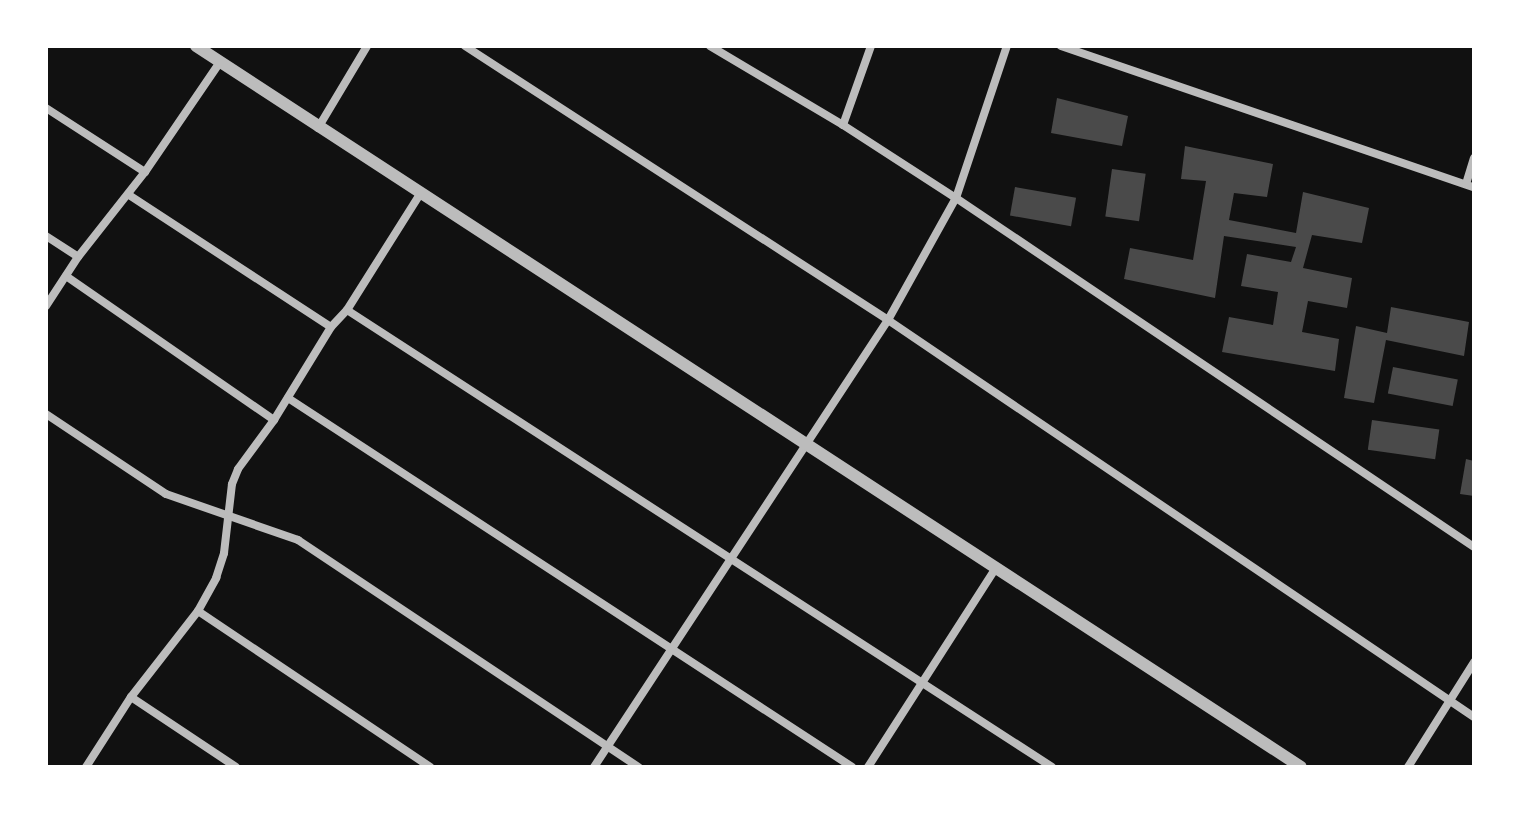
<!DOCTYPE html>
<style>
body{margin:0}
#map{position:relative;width:1520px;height:813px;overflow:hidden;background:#111;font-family:Montserrat,sans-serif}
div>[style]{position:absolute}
.building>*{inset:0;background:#4a4a4a;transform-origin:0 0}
.minor>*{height:8px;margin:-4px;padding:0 4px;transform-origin:4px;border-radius:4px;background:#bcbcbc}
.tertiary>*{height:12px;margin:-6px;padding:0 6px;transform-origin:6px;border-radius:6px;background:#bcbcbc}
span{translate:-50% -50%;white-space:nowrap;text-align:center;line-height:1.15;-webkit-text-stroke:6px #fff;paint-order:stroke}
.frame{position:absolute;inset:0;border:48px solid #fff;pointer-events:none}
</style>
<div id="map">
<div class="building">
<i style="clip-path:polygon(1057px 98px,1128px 116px,1122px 146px,1051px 133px)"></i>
<i style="clip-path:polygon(1185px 146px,1273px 164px,1267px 197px,1234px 193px,1229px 220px,1296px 233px,1303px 192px,1369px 208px,1362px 243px,1312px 235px,1303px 268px,1352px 278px,1347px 308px,1308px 301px,1302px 332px,1339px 339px,1335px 371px,1222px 352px,1229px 317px,1273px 325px,1278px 292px,1241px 286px,1247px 254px,1291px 262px,1296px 247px,1224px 236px,1215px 298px,1124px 279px,1130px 248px,1193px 260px,1206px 181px,1181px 179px)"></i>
<i style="left:1112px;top:169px;width:34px;height:48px;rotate:8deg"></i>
<i style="left:1015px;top:187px;width:62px;height:29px;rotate:10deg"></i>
<i style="clip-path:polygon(1391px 307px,1469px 322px,1464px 356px,1386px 340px,1374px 403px,1344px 398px,1356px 326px,1387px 333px)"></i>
<i style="left:1393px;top:367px;width:66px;height:27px;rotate:11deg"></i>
<i style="left:1372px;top:420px;width:68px;height:30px;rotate:8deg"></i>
<i style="clip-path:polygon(1466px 459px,1474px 461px,1474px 496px,1460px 494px)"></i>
</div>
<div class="minor">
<i style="left:465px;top:46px;width:504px;rotate:32.93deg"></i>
<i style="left:888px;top:320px;width:708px;rotate:34.12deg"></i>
<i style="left:710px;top:46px;width:155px;rotate:30.7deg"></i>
<i style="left:843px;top:125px;width:135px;rotate:32.9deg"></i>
<i style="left:956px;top:198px;width:625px;rotate:33.97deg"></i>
<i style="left:1061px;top:46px;width:436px;rotate:18.9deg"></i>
<i style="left:46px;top:108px;width:118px;rotate:32.9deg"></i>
<i style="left:843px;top:125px;width:84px;rotate:-70.5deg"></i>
<i style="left:318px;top:128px;width:96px;rotate:-59.1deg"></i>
<i style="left:1466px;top:184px;width:27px;rotate:-73deg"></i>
<i style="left:129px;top:195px;width:241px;rotate:33.2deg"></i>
<i style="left:46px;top:236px;width:38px;rotate:33deg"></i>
<i style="left:66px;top:276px;width:253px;rotate:34.7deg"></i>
<i style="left:46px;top:306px;width:59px;rotate:-56.9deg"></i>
<i style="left:78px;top:257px;width:108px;rotate:-51.8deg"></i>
<i style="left:145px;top:172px;width:133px;rotate:-55.7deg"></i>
<i style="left:347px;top:310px;width:840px;rotate:32.95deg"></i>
<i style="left:288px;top:398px;width:674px;rotate:33.19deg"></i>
<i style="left:46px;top:414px;width:144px;rotate:33.7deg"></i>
<i style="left:166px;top:494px;width:140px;rotate:19.2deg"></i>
<i style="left:298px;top:540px;width:410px;rotate:33.7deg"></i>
<i style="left:198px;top:611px;width:280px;rotate:33.9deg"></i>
<i style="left:131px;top:697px;width:126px;rotate:33.7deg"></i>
<i style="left:86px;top:767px;width:83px;rotate:-57.3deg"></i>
<i style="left:131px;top:697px;width:109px;rotate:-52.1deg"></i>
<i style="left:198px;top:611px;width:38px;rotate:-61deg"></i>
<i style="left:216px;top:578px;width:26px;rotate:-72deg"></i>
<i style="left:224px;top:553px;width:69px;rotate:-83.4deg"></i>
<i style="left:232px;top:484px;width:16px;rotate:-68deg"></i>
<i style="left:238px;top:469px;width:61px;rotate:-53.7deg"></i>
<i style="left:274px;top:420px;width:109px;rotate:-58.5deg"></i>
<i style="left:331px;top:327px;width:23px;rotate:-47deg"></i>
<i style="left:347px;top:310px;width:137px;rotate:-57.8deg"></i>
<i style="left:594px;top:767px;width:535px;rotate:-56.67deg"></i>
<i style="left:888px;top:320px;width:140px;rotate:-60.9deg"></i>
<i style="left:956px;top:198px;width:160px;rotate:-71.5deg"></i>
<i style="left:868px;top:767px;width:237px;rotate:-57.3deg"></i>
<i style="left:1408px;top:767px;width:124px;rotate:-57.8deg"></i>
</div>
<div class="tertiary">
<i style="left:196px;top:46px;width:1319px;rotate:33.12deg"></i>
</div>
<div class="frame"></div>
</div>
